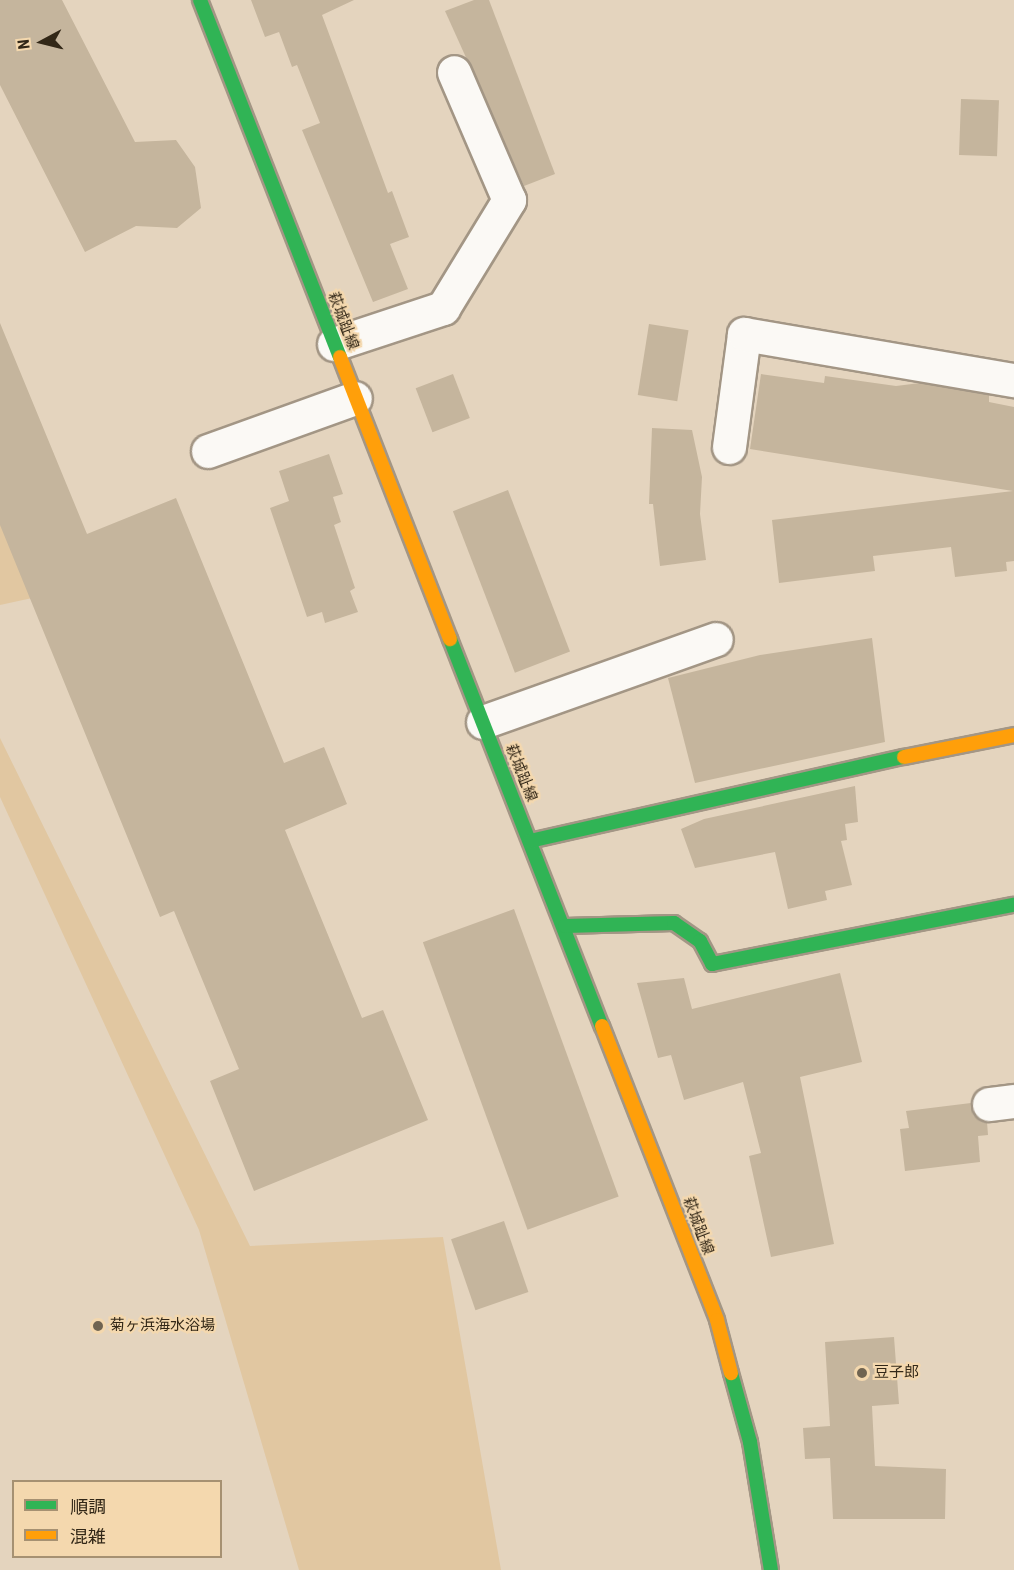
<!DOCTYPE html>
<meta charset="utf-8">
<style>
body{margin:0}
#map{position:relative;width:1014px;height:1570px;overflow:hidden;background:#e4d4be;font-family:"Roboto Condensed","Noto Sans JP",sans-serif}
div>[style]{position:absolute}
.green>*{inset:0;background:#e1c7a1}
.building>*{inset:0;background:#c5b59d;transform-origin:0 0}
.roads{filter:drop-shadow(2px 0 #a39685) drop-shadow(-2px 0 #a39685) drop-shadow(0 2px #a39685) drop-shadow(0 -2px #a39685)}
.street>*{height:33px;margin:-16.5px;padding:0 16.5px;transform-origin:16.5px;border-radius:16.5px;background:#fbf9f5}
.fast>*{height:14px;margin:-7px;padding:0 7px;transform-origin:7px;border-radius:7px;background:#30b455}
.slow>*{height:14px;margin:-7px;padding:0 7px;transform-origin:7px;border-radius:7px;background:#ff9f0a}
.dots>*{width:16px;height:16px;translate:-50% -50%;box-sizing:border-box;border:3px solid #f4d8ae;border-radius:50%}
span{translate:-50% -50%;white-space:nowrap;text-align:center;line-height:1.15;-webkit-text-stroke:4.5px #f4d8ae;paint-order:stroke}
.street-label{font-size:15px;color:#322717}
.poi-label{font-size:15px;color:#322717}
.left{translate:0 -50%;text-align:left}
.legend{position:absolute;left:12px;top:1480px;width:210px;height:78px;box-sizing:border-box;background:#f4d8ae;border:2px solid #a69172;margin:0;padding:8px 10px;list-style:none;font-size:18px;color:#322717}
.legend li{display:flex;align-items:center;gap:12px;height:30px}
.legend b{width:30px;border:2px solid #a69172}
.north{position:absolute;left:12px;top:12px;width:60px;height:60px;-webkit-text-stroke:4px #f4d8ae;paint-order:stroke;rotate:263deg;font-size:16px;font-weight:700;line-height:24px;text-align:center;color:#322717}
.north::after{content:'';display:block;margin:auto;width:21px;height:27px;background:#322717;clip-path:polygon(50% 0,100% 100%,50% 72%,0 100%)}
</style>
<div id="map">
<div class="green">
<i style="clip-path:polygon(0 501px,46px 595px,0 605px)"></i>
<i style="clip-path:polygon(0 738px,250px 1246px,443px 1237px,501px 1570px,299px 1570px,199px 1230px,0 797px)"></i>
</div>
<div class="building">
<i style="clip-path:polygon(0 0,62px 0,135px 142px,176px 140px,195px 167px,201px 208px,177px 228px,136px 226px,85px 252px,0 85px)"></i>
<i style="clip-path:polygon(251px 0,354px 0,322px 15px,388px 193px,392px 191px,409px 237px,390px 244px,408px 289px,373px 302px,302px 130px,320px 123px,297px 65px,292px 67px,279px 32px,265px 37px)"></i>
<i style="clip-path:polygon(474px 0,489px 0,555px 174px,524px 186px,445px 11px)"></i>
<i style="left:961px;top:99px;width:38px;height:56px;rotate:2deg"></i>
<i style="clip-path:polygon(0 323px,87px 534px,176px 498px,284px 763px,324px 747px,347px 804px,285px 830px,362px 1018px,383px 1010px,428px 1120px,254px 1191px,210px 1081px,239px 1069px,174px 911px,160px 917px,0 525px)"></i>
<i style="left:649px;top:324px;width:40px;height:72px;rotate:9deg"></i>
<i style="left:453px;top:374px;width:47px;height:40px;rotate:69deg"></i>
<i style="clip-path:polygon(761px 374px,824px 383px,825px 376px,896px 386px,920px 383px,989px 395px,989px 402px,1014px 407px,1014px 561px,1006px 562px,1007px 571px,955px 577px,951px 547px,873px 556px,875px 571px,779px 583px,772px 520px,1013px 491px,750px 449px)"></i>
<i style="clip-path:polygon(652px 428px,692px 430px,702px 477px,700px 514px,706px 560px,660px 566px,653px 504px,649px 504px)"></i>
<i style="clip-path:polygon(329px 454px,343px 494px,333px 497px,341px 522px,334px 525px,355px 588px,350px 591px,358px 612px,325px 623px,322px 612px,307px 617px,270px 508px,289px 501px,279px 471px)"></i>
<i style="left:508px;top:490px;width:173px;height:59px;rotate:69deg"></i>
<i style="clip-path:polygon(872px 638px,885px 742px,695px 783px,668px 678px,760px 655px)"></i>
<i style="clip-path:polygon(855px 786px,858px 822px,845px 824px,847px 840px,841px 841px,852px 885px,825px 891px,827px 900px,788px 909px,775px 852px,695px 868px,681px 829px,704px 819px)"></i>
<i style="left:514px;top:909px;width:306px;height:97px;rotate:70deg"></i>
<i style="clip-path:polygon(840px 973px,862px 1062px,800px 1077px,834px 1244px,771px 1257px,749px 1156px,761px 1153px,743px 1082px,684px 1100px,671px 1055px,658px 1058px,637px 983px,684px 978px,692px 1009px)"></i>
<i style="clip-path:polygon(971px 1103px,974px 1116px,987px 1122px,988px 1135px,978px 1136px,980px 1162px,905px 1171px,900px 1129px,909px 1128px,906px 1111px)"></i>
<i style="left:504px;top:1221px;width:75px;height:56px;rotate:71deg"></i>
<i style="clip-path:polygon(894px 1337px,899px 1404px,872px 1406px,875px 1466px,946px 1469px,945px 1519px,833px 1519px,830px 1458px,805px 1459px,803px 1428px,830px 1426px,825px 1342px)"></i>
</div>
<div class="roads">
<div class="street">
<i style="left:334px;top:344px;width:115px;rotate:-18.3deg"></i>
<i style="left:443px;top:308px;width:127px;rotate:-58.6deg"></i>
<i style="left:509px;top:200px;width:139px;rotate:-113.3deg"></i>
<i style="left:729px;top:447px;width:114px;rotate:-82.4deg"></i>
<i style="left:744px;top:334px;width:274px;rotate:9.7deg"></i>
<i style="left:208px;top:451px;width:156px;rotate:-19.8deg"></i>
<i style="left:483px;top:722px;width:247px;rotate:-19.6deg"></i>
<i style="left:989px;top:1104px;width:25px;rotate:-7deg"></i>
</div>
<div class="fast">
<i style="left:200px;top:0;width:383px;rotate:68.6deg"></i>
<i style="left:450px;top:639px;width:416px;rotate:68.6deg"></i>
<i style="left:530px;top:841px;width:383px;rotate:-12.7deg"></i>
<i style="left:565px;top:926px;width:109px;rotate:-1.6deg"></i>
<i style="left:674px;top:923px;width:32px;rotate:35deg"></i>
<i style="left:700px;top:941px;width:26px;rotate:62deg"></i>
<i style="left:712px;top:964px;width:308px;rotate:-11.1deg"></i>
<i style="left:731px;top:1373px;width:72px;rotate:74.6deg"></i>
<i style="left:750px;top:1442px;width:130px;rotate:80.7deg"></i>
</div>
<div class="slow">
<i style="left:340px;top:357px;width:303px;rotate:68.7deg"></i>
<i style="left:904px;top:757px;width:112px;rotate:-11.3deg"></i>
<i style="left:602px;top:1026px;width:316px;rotate:68.6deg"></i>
<i style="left:717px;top:1320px;width:55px;rotate:75.2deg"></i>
</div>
</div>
<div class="dots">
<i style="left:98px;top:1326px;background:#706451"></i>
<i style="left:862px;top:1373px;background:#706451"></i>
</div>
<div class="street-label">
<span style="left:343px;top:321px;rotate:69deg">萩城趾線</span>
<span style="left:521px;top:773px;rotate:68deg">萩城趾線</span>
<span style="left:698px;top:1226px;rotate:69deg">萩城趾線</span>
</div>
<div class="poi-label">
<span class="left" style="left:110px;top:1326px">菊ヶ浜海水浴場</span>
<span class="left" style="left:874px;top:1373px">豆子郎</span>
</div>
<ul class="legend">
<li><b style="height:8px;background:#30b455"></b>順調</li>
<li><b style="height:8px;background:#ff9f0a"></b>混雑</li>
</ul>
<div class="north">N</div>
</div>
